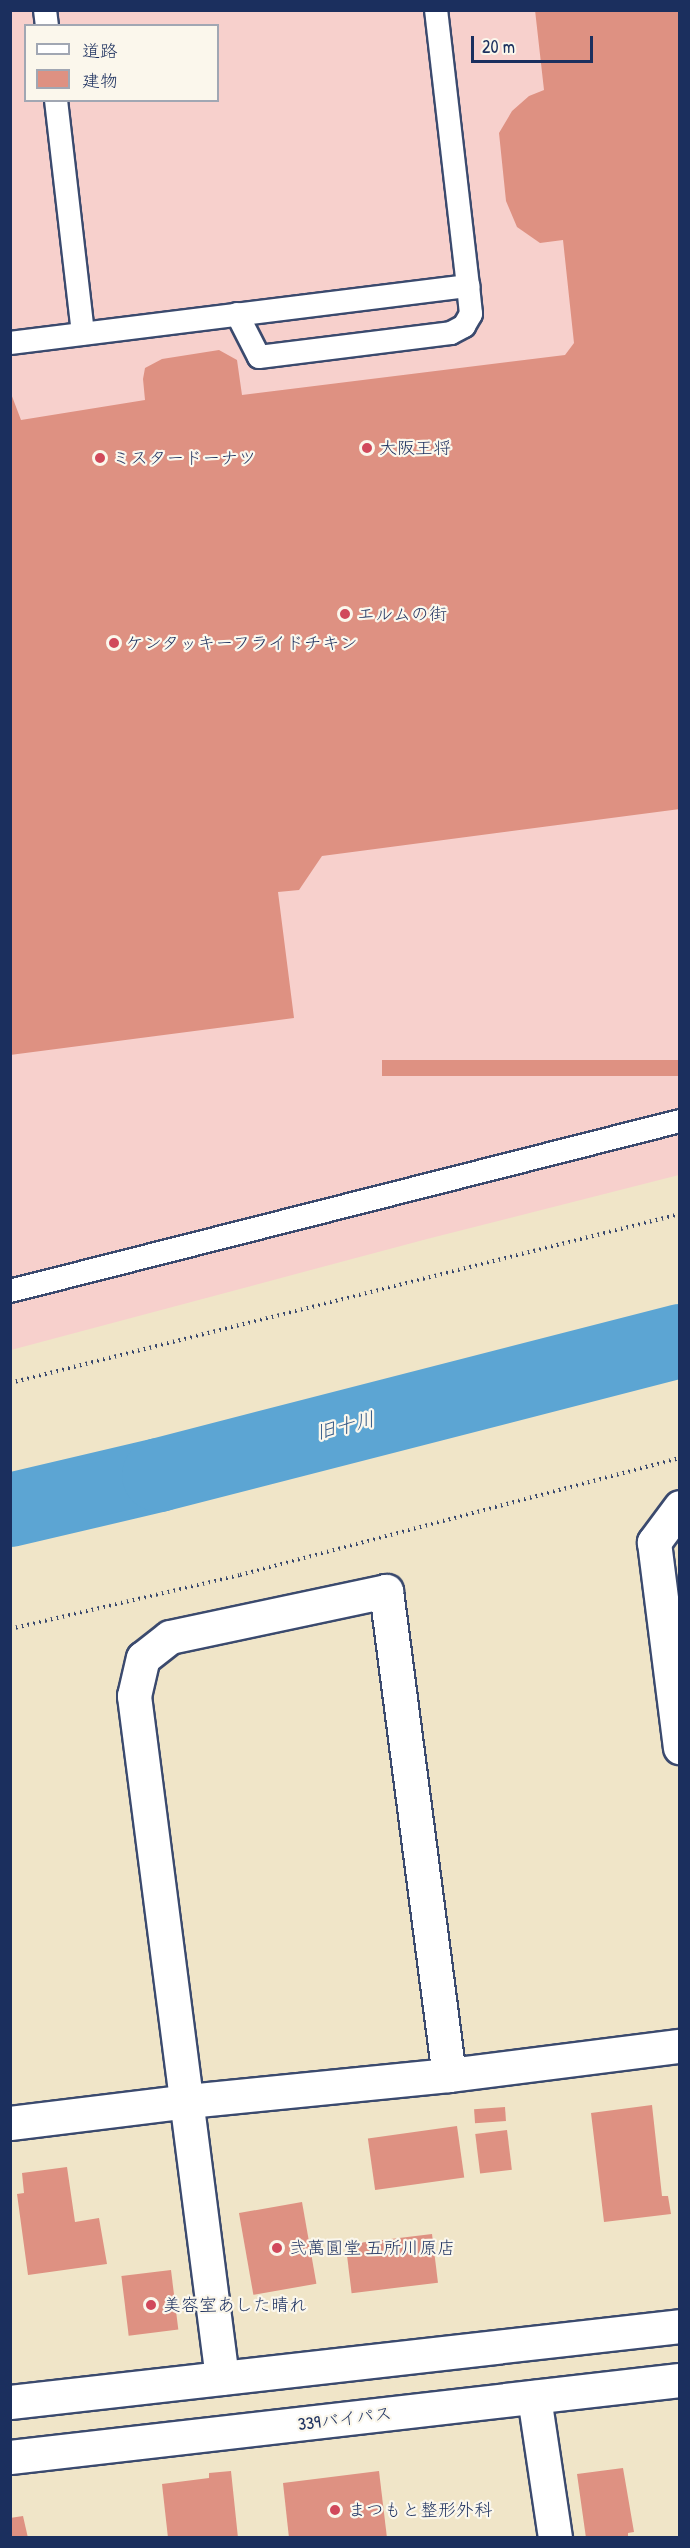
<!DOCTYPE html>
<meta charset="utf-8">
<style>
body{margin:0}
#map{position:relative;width:690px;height:2548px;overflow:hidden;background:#f0e5c8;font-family:"Patrick Hand","Klee One",sans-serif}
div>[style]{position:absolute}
.built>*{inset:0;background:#f7d0cc}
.river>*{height:74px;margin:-37px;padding:0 37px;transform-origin:37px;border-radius:37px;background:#5ca5d3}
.building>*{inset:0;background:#de9182;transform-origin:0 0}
.path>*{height:4px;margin-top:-2px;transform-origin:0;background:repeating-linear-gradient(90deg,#3b4a6e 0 1.5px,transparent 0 6px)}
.roads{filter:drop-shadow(2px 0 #3b4a6e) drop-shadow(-2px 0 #3b4a6e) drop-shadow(0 2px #3b4a6e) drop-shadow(0 -2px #3b4a6e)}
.service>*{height:22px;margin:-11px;padding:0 11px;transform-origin:11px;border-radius:11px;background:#fff}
.minor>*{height:33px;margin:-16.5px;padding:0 16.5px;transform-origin:16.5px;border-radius:16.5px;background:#fff}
.tertiary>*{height:33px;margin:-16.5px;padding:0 16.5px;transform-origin:16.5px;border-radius:16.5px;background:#fff}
.dots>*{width:16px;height:16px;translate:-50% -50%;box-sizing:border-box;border:3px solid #fbf7ec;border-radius:50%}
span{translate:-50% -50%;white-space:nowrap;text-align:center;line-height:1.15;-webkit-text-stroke:4.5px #fbf7ec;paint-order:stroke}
.poi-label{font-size:18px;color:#1b2f5e}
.left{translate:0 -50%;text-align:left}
.street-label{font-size:18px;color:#1b2f5e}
.water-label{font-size:20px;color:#325887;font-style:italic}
.frame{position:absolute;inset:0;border:12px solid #1b2f5e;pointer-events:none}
.legend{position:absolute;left:24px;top:24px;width:195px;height:78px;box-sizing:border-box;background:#fbf7ec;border:2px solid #a1a7b3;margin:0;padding:8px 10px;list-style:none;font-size:18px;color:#1b2f5e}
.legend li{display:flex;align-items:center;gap:12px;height:30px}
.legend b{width:30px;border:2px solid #a1a7b3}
.scale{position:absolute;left:471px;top:36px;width:122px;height:27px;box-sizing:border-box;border:3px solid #1b2f5e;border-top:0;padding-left:8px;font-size:18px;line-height:21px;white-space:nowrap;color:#1b2f5e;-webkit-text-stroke:4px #fbf7ec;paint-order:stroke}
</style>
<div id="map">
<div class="built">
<i style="clip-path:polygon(evenodd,11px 11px,679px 11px,679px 1175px,427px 1239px,11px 1350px,11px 11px,26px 26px,218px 26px,218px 100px,26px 100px,26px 26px)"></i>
</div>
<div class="river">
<i style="left:10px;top:1510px;width:153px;rotate:-13.2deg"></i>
<i style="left:159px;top:1475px;width:538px;rotate:-14.42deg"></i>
</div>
<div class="building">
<i style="clip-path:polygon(535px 10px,680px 10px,680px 809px,322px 856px,299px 890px,278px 892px,294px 1018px,10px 1055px,10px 391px,21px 420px,145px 400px,143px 379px,145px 368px,162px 359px,219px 350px,237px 360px,242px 395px,565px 355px,574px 343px,563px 240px,540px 243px,517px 227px,506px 201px,499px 133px,512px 111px,529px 96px,544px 90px)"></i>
<i style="left:680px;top:1060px;width:16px;height:298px;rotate:90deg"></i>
<i style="clip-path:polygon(652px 2105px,662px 2196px,668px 2196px,671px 2214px,604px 2222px,591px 2113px)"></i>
<i style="left:505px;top:2107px;width:14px;height:31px;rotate:86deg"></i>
<i style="left:457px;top:2126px;width:52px;height:90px;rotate:82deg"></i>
<i style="left:507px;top:2130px;width:40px;height:32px;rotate:83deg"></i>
<i style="clip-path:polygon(67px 2167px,75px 2222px,99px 2218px,107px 2264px,28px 2275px,17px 2194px,24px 2193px,22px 2173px)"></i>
<i style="left:302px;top:2202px;width:83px;height:64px;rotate:80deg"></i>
<i style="left:432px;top:2234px;width:49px;height:87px;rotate:83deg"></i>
<i style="left:171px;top:2270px;width:60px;height:50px;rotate:83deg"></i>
<i style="clip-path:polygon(623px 2468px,634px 2532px,628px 2533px,628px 2538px,586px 2538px,577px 2474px)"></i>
<i style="clip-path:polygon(231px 2471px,238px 2538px,168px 2538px,162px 2484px,209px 2478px,209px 2473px)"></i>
<i style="clip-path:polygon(379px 2471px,387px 2538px,289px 2538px,283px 2483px)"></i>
<i style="clip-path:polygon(23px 2516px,28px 2538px,10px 2538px,10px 2518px)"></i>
</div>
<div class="path">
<i style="left:10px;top:1383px;width:691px;rotate:-14.16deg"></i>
<i style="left:10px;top:1629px;width:236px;rotate:-13.2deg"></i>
<i style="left:240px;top:1575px;width:455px;rotate:-14.9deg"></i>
</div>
<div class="roads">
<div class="service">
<i style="left:45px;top:10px;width:16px;rotate:83deg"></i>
<i style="left:56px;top:100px;width:235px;rotate:83.4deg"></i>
<i style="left:237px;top:314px;width:48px;rotate:62.9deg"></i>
<i style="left:259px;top:357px;width:193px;rotate:-7.1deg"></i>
<i style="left:451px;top:333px;width:15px;rotate:-28deg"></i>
<i style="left:464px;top:326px;width:14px;rotate:-60deg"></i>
<i style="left:471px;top:314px;width:28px;rotate:-96deg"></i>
<i style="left:10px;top:343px;width:462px;rotate:-7.1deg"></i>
<i style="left:468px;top:286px;width:278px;rotate:-96.6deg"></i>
<i style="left:10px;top:1291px;width:691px;rotate:-14.24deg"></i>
</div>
<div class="minor">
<i style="left:680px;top:1507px;width:44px;rotate:126.6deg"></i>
<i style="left:654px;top:1542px;width:207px;rotate:82.8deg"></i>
<i style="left:10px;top:2123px;width:179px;rotate:-7deg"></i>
<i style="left:188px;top:2101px;width:262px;rotate:-5.7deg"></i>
<i style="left:449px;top:2075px;width:233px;rotate:-7.2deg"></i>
<i style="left:222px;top:2378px;width:688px;rotate:-97.35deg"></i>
<i style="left:134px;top:1696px;width:39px;rotate:-77deg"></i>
<i style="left:143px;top:1658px;width:34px;rotate:-38deg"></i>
<i style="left:170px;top:1637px;width:221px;rotate:-12deg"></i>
<i style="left:386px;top:1591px;width:488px;rotate:82.6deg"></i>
<i style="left:534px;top:2397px;width:143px;rotate:81.5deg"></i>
</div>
<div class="tertiary">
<i style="left:10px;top:2402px;width:674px;rotate:-6.47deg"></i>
<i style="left:10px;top:2457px;width:674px;rotate:-6.56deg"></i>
</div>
</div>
<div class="dots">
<i style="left:367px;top:448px;background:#d1495b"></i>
<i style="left:100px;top:458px;background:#d1495b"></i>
<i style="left:345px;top:614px;background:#d1495b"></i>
<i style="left:114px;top:643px;background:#d1495b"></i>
<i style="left:277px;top:2248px;background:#d1495b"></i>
<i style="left:151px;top:2305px;background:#d1495b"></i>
<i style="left:335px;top:2510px;background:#d1495b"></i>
</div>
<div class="poi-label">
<span class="left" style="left:379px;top:448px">大阪王将</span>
<span class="left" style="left:112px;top:458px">ミスタードーナツ</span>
<span class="left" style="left:357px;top:614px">エルムの街</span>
<span class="left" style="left:126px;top:643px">ケンタッキーフライドチキン</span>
<span class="left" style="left:289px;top:2248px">弐萬圓堂 五所川原店</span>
<span class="left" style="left:163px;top:2305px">美容室あした晴れ</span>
<span class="left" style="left:348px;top:2510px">まつもと整形外科</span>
</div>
<div class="street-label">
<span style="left:345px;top:2419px;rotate:-7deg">339バイパス</span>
</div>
<div class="water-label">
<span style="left:345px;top:1425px;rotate:-14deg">旧十川</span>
</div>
<div class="frame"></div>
<ul class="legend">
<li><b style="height:8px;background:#fff"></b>道路</li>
<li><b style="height:16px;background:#de9182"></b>建物</li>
</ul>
<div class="scale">20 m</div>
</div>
